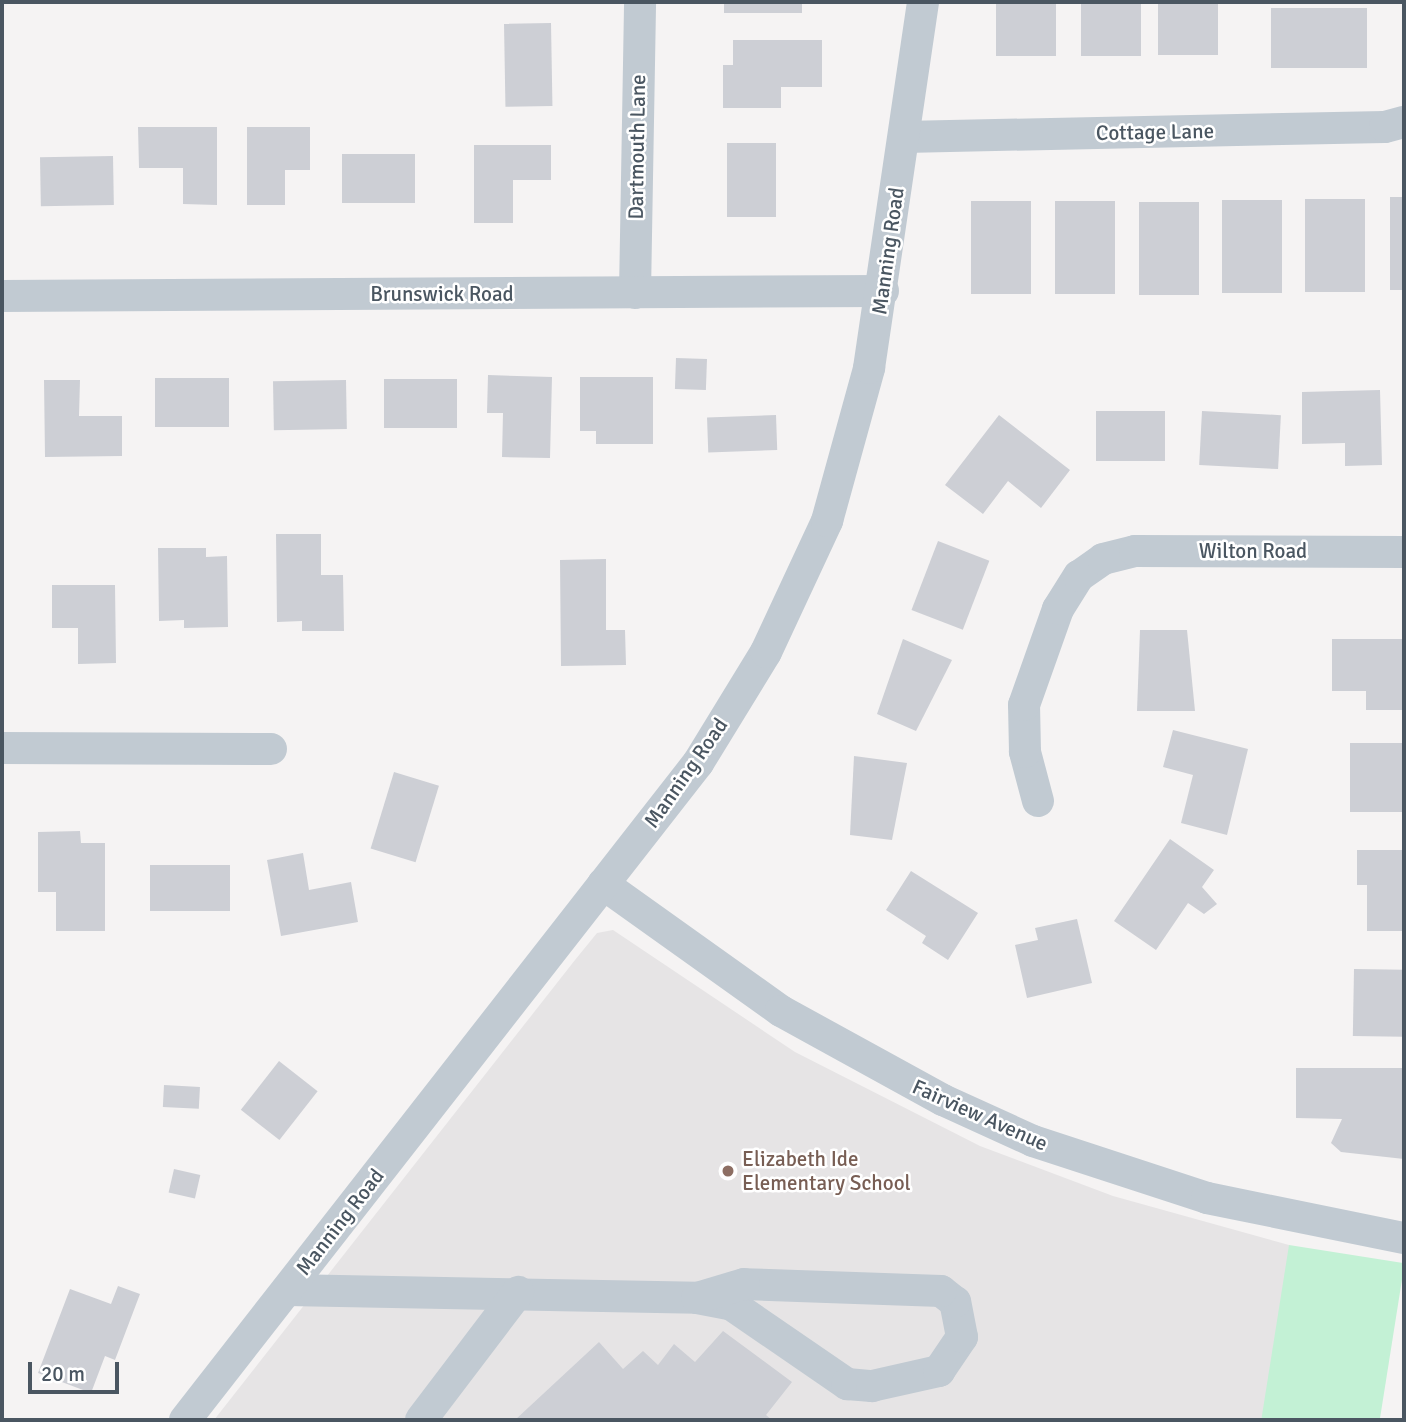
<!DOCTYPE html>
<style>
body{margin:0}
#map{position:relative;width:1406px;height:1422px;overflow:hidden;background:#f5f3f3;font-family:Signika,sans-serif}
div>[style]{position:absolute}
.education>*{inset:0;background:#e6e4e5}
.green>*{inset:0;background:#c3f1d5;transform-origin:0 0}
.building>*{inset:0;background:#cdcfd5;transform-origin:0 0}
.minor>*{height:32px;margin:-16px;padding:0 16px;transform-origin:16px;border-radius:16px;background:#c1cad2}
.dots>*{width:19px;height:19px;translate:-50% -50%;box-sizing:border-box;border:4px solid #fff;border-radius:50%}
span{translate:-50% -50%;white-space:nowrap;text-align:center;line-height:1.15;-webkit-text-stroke:5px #fff;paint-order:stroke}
.street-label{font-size:21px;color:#4a5661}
.education-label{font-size:21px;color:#785e54}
.left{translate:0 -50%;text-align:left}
.frame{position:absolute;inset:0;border:4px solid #4a5661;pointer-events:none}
.scale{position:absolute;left:28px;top:1362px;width:91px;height:32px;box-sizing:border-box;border:4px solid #4a5661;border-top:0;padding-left:9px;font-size:21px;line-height:24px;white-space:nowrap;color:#4a5661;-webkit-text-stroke:5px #fff;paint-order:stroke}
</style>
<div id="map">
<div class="education">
<i style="clip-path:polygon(613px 930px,795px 1052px,980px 1146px,1113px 1196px,1289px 1245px,1287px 1420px,214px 1420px,575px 960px,597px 933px)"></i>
</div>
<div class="green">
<i style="left:1289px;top:1245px;width:117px;height:175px;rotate:9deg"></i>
</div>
<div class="building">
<i style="left:724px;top:2px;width:78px;height:11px"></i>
<i style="left:996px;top:2px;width:60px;height:54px"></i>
<i style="left:1081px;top:2px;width:60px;height:54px"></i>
<i style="left:1158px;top:2px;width:60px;height:53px"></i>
<i style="left:1367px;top:8px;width:60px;height:96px;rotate:90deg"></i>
<i style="left:551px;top:23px;width:83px;height:47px;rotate:89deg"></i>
<i style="clip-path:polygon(733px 40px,822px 40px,822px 87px,781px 87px,781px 108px,723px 108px,723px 65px,733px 65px)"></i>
<i style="clip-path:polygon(138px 127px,217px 127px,217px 205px,183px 204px,183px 168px,139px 168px)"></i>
<i style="clip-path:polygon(247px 127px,310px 127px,310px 170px,285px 170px,285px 205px,247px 205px)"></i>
<i style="left:727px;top:143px;width:49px;height:74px"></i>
<i style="clip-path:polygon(474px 145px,551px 145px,551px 180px,513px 180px,513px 223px,474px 223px)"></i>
<i style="left:342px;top:154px;width:73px;height:49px"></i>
<i style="left:113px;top:156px;width:49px;height:73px;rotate:89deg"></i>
<i style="left:1390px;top:197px;width:14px;height:93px"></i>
<i style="left:1365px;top:199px;width:93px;height:60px;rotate:90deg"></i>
<i style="left:1222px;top:200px;width:60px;height:93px"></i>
<i style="left:971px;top:201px;width:60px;height:93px"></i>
<i style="left:1055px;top:201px;width:60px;height:93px"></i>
<i style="left:1199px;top:202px;width:93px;height:60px;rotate:90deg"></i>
<i style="left:676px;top:358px;width:31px;height:31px;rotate:2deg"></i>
<i style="clip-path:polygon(488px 375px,552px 377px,550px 458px,502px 457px,503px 413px,487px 413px)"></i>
<i style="clip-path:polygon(580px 377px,653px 377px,653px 444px,596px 444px,596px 431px,580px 431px)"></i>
<i style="left:155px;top:378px;width:74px;height:49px"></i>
<i style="left:384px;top:379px;width:73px;height:49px"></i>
<i style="clip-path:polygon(44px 380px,80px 380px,79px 416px,122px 416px,122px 456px,45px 457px)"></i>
<i style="left:346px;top:380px;width:49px;height:73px;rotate:89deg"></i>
<i style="clip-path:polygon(1380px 390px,1382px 465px,1345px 466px,1345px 443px,1302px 444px,1302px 392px)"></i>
<i style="left:1096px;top:411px;width:69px;height:50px"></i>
<i style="left:1202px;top:411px;width:79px;height:54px;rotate:3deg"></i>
<i style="left:776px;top:415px;width:35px;height:69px;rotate:88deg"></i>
<i style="clip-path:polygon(999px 415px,1070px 470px,1041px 508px,1008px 481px,983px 514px,945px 485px)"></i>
<i style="clip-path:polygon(276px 534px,321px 534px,321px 575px,343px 575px,344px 631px,302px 631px,302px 621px,277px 622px)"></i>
<i style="left:938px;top:541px;width:55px;height:74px;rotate:21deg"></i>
<i style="clip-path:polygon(158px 548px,206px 548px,206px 557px,227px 556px,228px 627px,184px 628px,184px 620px,159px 621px)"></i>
<i style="clip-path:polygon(606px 559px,606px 630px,625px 630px,626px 665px,561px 666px,560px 560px)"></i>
<i style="clip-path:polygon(52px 585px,115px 585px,116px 663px,78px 664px,78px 628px,52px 628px)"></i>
<i style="clip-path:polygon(1140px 630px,1187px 630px,1195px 711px,1137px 711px)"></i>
<i style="clip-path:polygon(903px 639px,952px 660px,916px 731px,877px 714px)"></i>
<i style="clip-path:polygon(1332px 639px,1404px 639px,1404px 710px,1366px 710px,1366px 691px,1332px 691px)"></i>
<i style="clip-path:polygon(1173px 730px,1248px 749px,1227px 835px,1181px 823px,1193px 775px,1163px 767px)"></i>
<i style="left:1350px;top:743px;width:54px;height:69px"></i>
<i style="clip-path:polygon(854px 756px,907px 763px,892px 840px,850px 835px)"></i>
<i style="left:394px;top:772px;width:47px;height:80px;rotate:17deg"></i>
<i style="clip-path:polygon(80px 831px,81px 843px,105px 843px,105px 931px,56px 931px,56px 892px,38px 892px,38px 832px)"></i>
<i style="clip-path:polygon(1170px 839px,1214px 870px,1202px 887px,1217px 904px,1204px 914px,1188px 903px,1156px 950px,1114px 921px)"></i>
<i style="clip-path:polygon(1357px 850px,1404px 850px,1404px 931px,1367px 931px,1367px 885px,1357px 885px)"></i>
<i style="clip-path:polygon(303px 853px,309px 890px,351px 882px,358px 922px,281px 936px,267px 860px)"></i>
<i style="left:150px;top:865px;width:80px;height:46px"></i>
<i style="clip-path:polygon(911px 871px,978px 913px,948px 960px,922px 943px,926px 936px,886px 910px)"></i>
<i style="clip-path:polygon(1077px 919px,1092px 983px,1027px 998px,1015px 945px,1038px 940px,1035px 928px)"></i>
<i style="left:1354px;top:969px;width:50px;height:67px;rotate:1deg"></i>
<i style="left:279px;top:1061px;width:49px;height:62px;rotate:38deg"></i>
<i style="clip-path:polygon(1296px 1068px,1404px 1068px,1404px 1159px,1341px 1152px,1331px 1143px,1342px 1119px,1296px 1118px)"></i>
<i style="left:164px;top:1085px;width:36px;height:22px;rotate:3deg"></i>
<i style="left:174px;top:1169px;width:27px;height:24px;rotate:13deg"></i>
<i style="clip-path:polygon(118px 1286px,140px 1294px,115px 1360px,105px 1356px,91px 1393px,38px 1373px,70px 1289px,111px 1304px)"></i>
<i style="clip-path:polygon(723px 1331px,792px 1382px,766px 1415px,772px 1420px,515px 1420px,599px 1342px,623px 1369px,643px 1351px,658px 1365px,674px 1344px,695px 1362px)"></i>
</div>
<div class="minor">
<i style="left:904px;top:137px;width:481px;rotate:-1.2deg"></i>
<i style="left:1385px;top:127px;width:20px;rotate:-15deg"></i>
<i style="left:635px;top:293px;width:291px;rotate:-89deg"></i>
<i style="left:2px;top:296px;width:881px;rotate:-0.33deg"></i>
<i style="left:2px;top:748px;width:269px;rotate:0.2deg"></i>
<i style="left:1038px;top:801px;width:51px;rotate:-104.9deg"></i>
<i style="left:1025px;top:752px;width:47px;rotate:-91.2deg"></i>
<i style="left:1024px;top:705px;width:102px;rotate:-70.5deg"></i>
<i style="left:1058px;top:609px;width:39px;rotate:-58deg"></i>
<i style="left:1079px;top:576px;width:29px;rotate:-35deg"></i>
<i style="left:1103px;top:559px;width:33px;rotate:-14deg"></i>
<i style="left:1135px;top:551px;width:269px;rotate:0.2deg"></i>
<i style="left:603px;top:884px;width:219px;rotate:35.5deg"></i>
<i style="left:781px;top:1011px;width:185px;rotate:28.8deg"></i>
<i style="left:943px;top:1100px;width:99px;rotate:24.5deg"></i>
<i style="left:1033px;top:1141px;width:183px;rotate:18.1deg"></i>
<i style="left:1207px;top:1198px;width:201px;rotate:11.5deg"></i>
<i style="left:287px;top:1290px;width:410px;rotate:1.1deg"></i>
<i style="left:697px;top:1298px;width:36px;rotate:11deg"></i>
<i style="left:732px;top:1305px;width:140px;rotate:34.5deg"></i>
<i style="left:847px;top:1384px;width:25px;rotate:5deg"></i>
<i style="left:872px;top:1386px;width:69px;rotate:-12.6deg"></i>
<i style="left:939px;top:1371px;width:41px;rotate:-55.9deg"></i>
<i style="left:962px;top:1337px;width:36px;rotate:-101deg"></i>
<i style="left:955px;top:1302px;width:18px;rotate:-142deg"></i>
<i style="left:941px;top:1291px;width:197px;rotate:-178deg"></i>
<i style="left:744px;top:1284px;width:49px;rotate:163.4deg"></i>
<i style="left:185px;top:1420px;width:834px;rotate:-52.02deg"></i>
<i style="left:698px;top:763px;width:130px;rotate:-58.5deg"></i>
<i style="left:766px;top:652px;width:145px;rotate:-65deg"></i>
<i style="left:827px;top:521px;width:159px;rotate:-74.6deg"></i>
<i style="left:869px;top:368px;width:370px;rotate:-81.6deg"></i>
<i style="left:421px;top:1420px;width:161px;rotate:-52.8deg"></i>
</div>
<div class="dots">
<i style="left:728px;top:1171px;background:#8d6e63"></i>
</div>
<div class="street-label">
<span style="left:1155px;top:132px;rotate:-1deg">Cottage Lane</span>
<span style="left:637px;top:147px;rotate:-89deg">Dartmouth Lane</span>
<span style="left:888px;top:251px;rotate:-82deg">Manning Road</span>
<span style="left:442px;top:294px">Brunswick Road</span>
<span style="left:1253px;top:551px">Wilton Road</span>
<span style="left:686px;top:773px;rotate:-55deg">Manning Road</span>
<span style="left:980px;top:1115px;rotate:24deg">Fairview Avenue</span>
<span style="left:340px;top:1222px;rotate:-52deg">Manning Road</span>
</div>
<div class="education-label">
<span class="left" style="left:742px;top:1171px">Elizabeth Ide<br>Elementary School</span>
</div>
<div class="frame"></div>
<div class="scale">20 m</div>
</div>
